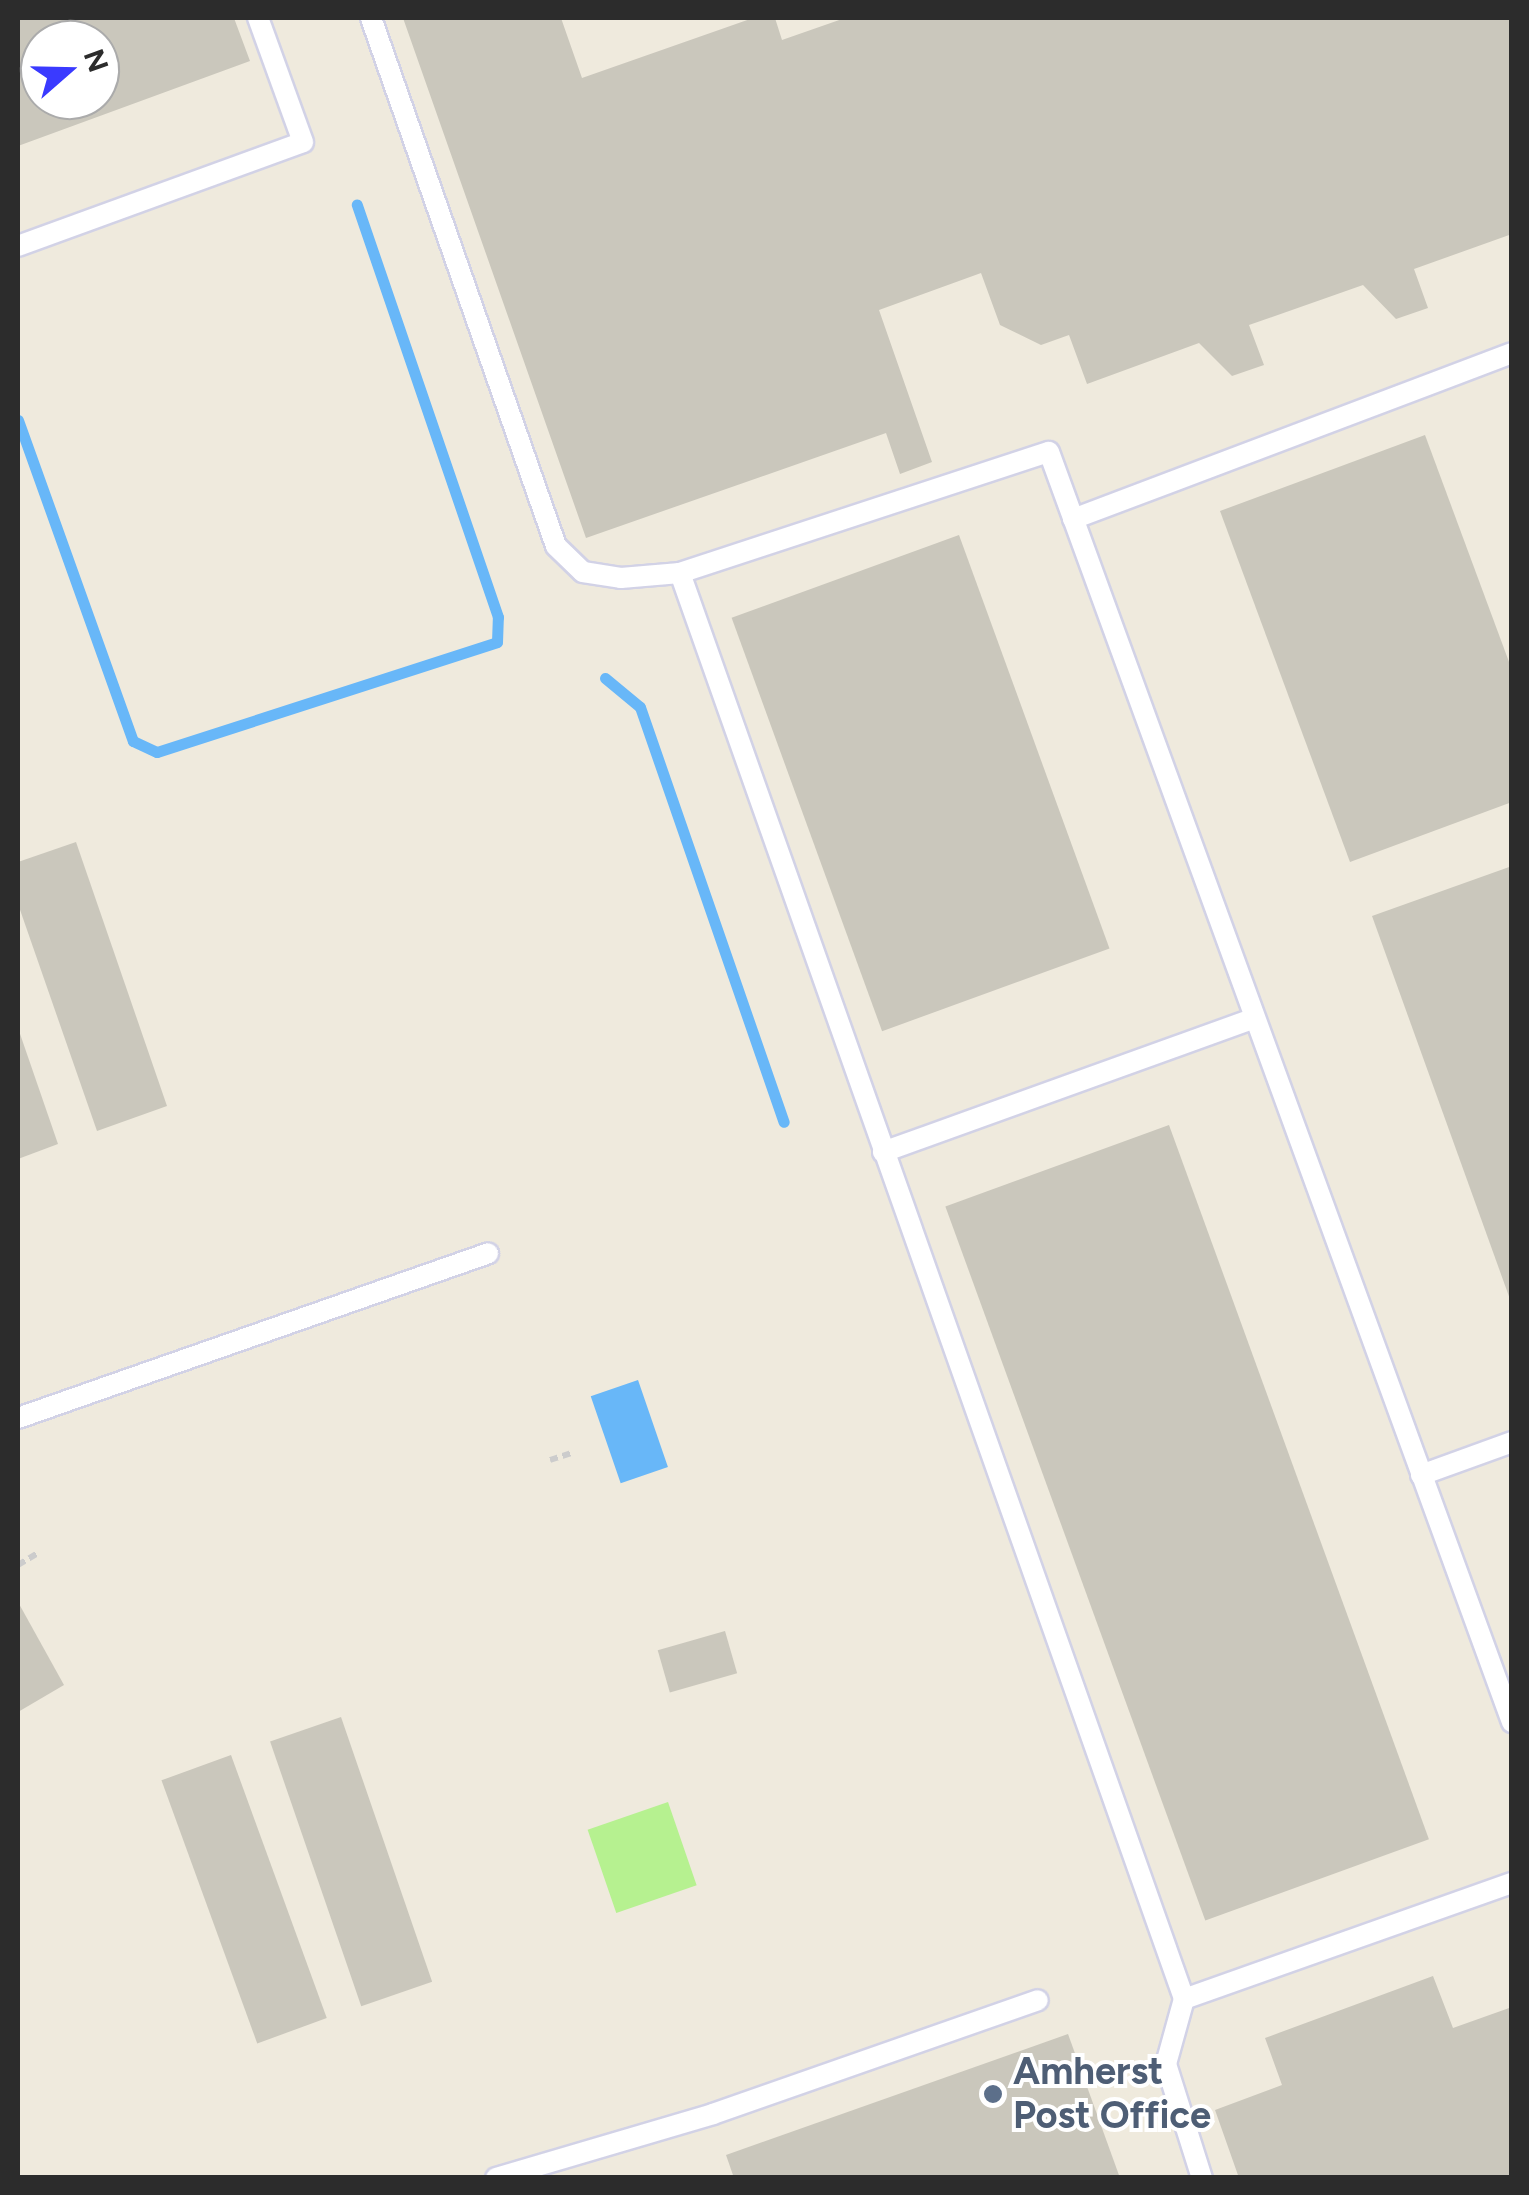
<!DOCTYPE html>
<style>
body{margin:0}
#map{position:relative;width:1529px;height:2195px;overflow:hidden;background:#efeadd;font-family:Figtree,sans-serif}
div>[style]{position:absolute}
.pitch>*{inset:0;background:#b6f190;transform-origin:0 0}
.water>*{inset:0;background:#68b7f8;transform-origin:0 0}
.stream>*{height:11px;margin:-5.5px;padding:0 5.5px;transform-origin:5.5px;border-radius:5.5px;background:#68b7f8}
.building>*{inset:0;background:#cac7bc;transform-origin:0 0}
.path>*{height:6px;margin-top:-3px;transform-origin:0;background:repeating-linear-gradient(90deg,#ccc 0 8px,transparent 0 13px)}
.roads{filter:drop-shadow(2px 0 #d2d2e6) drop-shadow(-2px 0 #d2d2e6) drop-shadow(0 2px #d2d2e6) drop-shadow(0 -2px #d2d2e6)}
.lane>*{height:20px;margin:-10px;padding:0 10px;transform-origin:10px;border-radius:10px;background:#fff}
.dots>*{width:28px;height:28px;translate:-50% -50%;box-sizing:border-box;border:5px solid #fff;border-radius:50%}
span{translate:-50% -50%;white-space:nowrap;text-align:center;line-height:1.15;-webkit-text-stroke:8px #fff;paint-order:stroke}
.service-label{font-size:38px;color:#4e5e75;font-weight:700}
.left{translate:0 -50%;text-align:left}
.frame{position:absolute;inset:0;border:20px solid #2c2c2c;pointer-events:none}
.north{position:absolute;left:20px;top:20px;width:100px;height:100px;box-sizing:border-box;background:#fff;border:2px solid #ababab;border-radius:50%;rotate:70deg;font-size:28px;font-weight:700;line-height:40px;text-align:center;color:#2c2c2c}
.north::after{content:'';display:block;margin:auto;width:35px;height:45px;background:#3a3aff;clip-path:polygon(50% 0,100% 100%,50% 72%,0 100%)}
</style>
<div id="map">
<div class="pitch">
<i style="left:668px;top:1802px;width:88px;height:85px;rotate:71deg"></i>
</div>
<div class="water">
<i style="left:638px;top:1380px;width:92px;height:50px;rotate:71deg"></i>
</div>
<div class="stream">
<i style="left:18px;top:420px;width:341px;rotate:70.3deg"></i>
<i style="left:133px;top:741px;width:26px;rotate:25deg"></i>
<i style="left:157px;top:752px;width:357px;rotate:-17.9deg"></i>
<i style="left:497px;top:642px;width:25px;rotate:-88deg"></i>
<i style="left:498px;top:617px;width:436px;rotate:-108.9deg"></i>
<i style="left:605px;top:678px;width:45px;rotate:39.6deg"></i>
<i style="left:640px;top:707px;width:439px;rotate:70.9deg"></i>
</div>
<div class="building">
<i style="clip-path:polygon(evenodd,18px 18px,234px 18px,250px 61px,18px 146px,18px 18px,40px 40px,100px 40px,100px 100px,40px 100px,40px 40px)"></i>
<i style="clip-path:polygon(403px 18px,561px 18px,582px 78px,753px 18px,775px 18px,782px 40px,845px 18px,1512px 18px,1512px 234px,1414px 269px,1428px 308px,1396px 319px,1363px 285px,1249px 325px,1264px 365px,1232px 376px,1199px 343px,1087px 384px,1069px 335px,1041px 345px,1000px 325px,981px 273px,879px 310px,932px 462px,900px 474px,886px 433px,586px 538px)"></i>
<i style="clip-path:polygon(1425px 435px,1512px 670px,1512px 802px,1350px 862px,1220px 511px)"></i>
<i style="left:959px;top:535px;width:440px;height:242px;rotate:70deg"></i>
<i style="clip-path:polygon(76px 842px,167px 1106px,97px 1131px,18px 904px,18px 862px)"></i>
<i style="clip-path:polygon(1512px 866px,1512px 1302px,1511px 1302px,1372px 916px)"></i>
<i style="clip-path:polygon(18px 1028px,58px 1144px,18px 1159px)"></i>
<i style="left:1169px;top:1125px;width:760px;height:238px;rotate:70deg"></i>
<i style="clip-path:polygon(18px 1602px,64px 1685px,18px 1712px)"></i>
<i style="left:725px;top:1631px;width:44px;height:70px;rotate:74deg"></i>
<i style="left:341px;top:1717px;width:280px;height:75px;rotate:71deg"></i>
<i style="left:231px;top:1755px;width:280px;height:74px;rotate:70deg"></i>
<i style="clip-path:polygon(1433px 1976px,1453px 2028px,1512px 2007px,1512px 2178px,1239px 2178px,1215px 2110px,1282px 2085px,1265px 2038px)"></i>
<i style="clip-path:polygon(1068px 2034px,1120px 2178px,734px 2178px,726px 2155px)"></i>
</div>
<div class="path">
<i style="left:550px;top:1460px;width:23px;rotate:-18deg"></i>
<i style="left:18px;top:1565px;width:23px;rotate:-31deg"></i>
</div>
<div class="roads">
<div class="lane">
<i style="left:371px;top:18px;width:559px;rotate:70.69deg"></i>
<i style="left:556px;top:546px;width:37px;rotate:44deg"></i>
<i style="left:583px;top:572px;width:38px;rotate:9deg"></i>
<i style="left:621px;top:578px;width:59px;rotate:-4.8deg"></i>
<i style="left:680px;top:573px;width:388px;rotate:-18.2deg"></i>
<i style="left:1049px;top:452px;width:1352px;rotate:69.97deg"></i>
<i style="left:18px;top:246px;width:303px;rotate:-20deg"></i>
<i style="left:303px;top:142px;width:132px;rotate:-109.9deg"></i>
<i style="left:1073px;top:519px;width:469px;rotate:-20.7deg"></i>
<i style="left:680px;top:573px;width:1512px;rotate:70.53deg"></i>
<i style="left:1184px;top:1999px;width:67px;rotate:105.5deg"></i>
<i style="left:1166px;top:2064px;width:120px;rotate:72.5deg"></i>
<i style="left:883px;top:1152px;width:395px;rotate:-19.8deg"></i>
<i style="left:18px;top:1418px;width:498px;rotate:-19.3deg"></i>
<i style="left:1421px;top:1475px;width:97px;rotate:-19.9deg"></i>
<i style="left:1184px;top:1999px;width:348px;rotate:-19.5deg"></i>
<i style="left:496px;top:2178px;width:226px;rotate:-16.4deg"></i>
<i style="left:713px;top:2114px;width:344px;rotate:-19.3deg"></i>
</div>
</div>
<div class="dots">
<i style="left:993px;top:2094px;background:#5c6f8a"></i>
</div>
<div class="service-label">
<span class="left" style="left:1013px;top:2094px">Amherst<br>Post Office</span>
</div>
<div class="frame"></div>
<div class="north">N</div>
</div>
